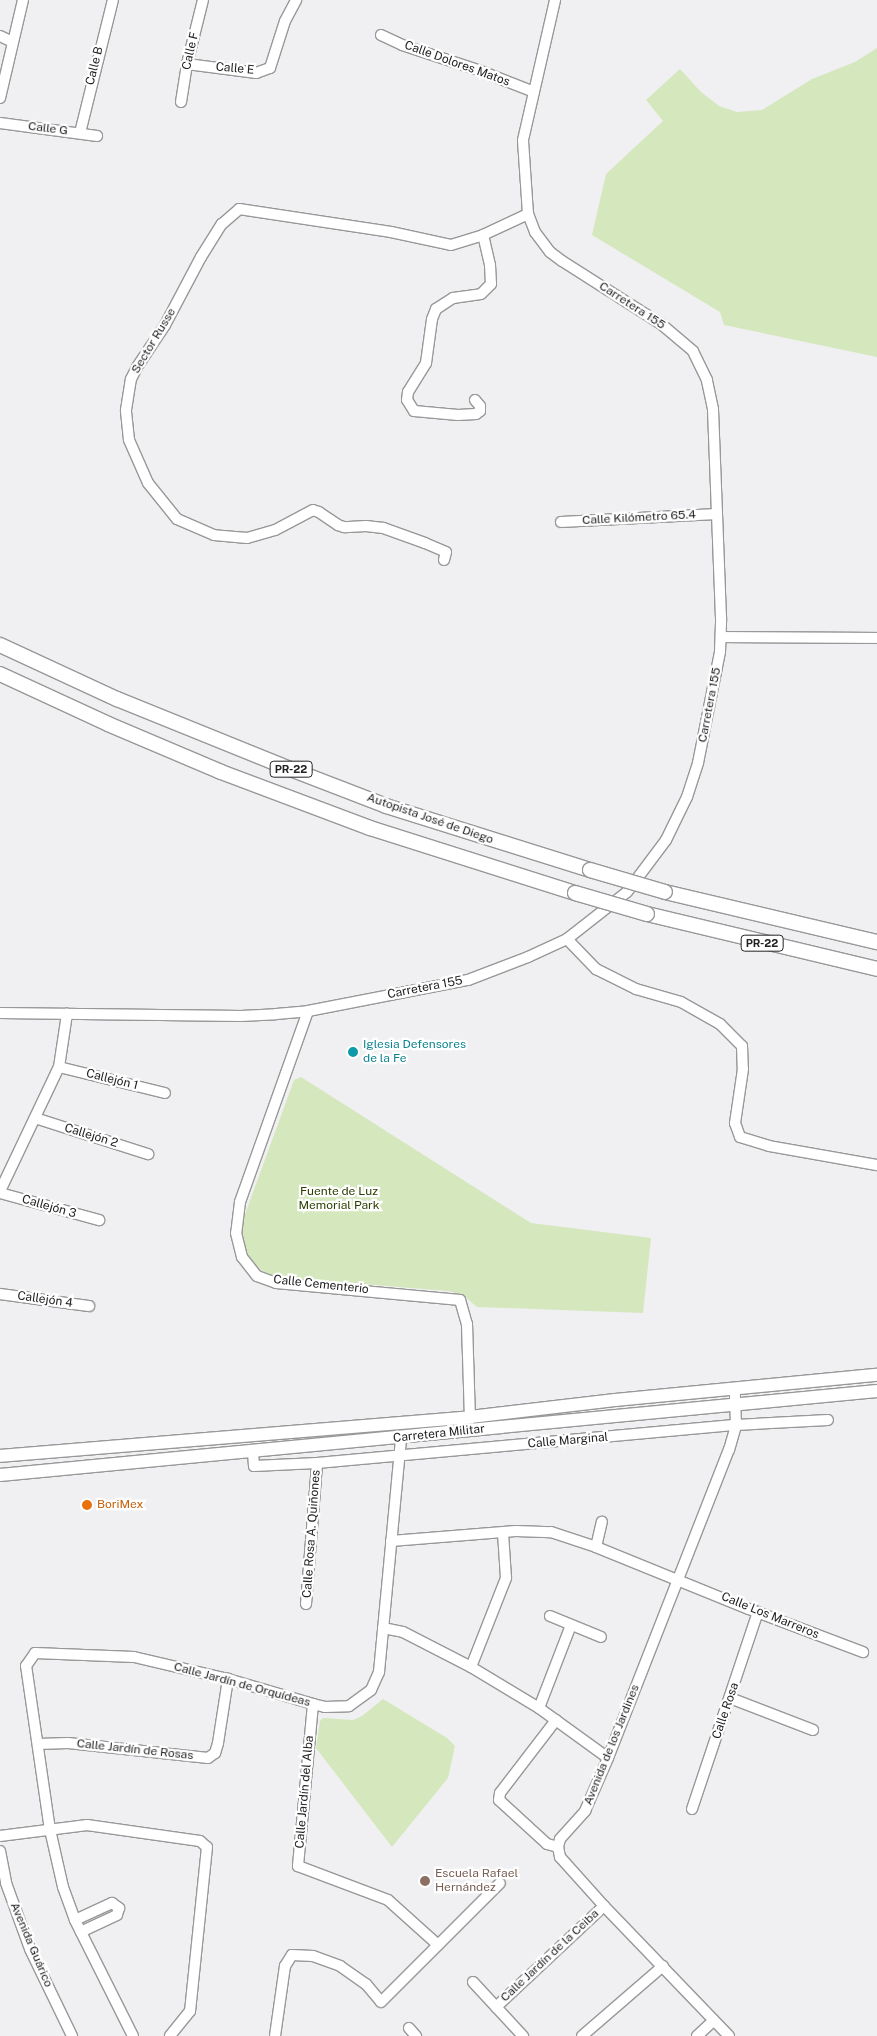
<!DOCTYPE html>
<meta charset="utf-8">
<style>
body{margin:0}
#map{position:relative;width:877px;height:2036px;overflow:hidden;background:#f0f0f2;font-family:"Public Sans",sans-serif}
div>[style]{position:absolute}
.green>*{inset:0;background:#d5e7bd}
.roads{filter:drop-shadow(1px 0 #989899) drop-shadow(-1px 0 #989899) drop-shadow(0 1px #989899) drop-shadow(0 -1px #989899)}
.minor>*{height:10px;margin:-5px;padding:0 5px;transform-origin:5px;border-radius:5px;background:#fff}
.major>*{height:12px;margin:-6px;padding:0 6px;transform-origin:6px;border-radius:6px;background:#fff}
.highway>*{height:14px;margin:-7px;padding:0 7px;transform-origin:7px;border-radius:7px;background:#fff}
.bridges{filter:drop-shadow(1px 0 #989899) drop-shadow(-1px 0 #989899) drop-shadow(0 1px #989899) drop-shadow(0 -1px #989899)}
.highway-bridge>*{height:14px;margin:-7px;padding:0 7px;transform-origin:7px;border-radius:7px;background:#fff}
.dots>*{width:14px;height:14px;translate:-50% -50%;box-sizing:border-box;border:2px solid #fff;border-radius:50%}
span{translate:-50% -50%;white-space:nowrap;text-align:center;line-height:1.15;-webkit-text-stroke:4.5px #fff;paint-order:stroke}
.shield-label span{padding:1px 4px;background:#fff;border:1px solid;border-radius:4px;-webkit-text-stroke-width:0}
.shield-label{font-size:11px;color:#222;font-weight:700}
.street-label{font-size:12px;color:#222}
.culture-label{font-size:12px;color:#0d838f}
.left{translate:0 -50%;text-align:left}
.park-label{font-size:12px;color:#2d3f03}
.food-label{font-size:12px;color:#c56008}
.education-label{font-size:12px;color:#785e54}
</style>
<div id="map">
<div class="green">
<i style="clip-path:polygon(877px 48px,877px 357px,724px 325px,720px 312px,592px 235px,606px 174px,663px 121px,646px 100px,680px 69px,701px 92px,719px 106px,737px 112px,762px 110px,812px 79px,855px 62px)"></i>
<i style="clip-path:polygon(301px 1077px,531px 1223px,651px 1238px,643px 1313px,477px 1307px,463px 1295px,448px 1291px,289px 1278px,271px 1275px,261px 1270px,251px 1260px,244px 1245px,242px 1231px,244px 1217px,294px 1080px)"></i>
<i style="clip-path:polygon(383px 1699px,447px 1738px,455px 1746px,448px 1778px,392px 1847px,316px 1748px,320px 1721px,323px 1718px,353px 1720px,362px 1716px)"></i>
</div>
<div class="roads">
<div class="minor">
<i style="left:381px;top:35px;width:23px;rotate:25deg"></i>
<i style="left:402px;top:45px;width:80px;rotate:18.2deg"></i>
<i style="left:478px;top:70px;width:60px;rotate:21.4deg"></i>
<i style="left:0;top:36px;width:14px;rotate:25deg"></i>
<i style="left:187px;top:64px;width:70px;rotate:7.4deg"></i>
<i style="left:256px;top:73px;width:15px;rotate:-20deg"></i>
<i style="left:270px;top:68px;width:49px;rotate:-72.3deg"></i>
<i style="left:285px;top:21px;width:24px;rotate:-62deg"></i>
<i style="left:0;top:98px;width:101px;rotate:-76.8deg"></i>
<i style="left:181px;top:102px;width:38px;rotate:-81deg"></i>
<i style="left:187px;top:64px;width:66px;rotate:-76deg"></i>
<i style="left:0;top:123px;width:98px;rotate:7.6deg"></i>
<i style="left:80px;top:133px;width:137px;rotate:-76.1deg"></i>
<i style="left:475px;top:400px;width:8px;rotate:50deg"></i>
<i style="left:480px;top:406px;width:5px;rotate:90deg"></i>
<i style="left:480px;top:411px;width:5px;rotate:143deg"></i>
<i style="left:476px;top:414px;width:18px;rotate:177deg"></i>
<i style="left:458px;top:415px;width:44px;rotate:-174.8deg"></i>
<i style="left:414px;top:411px;width:13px;rotate:-122deg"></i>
<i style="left:407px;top:400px;width:8px;rotate:-83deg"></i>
<i style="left:408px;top:392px;width:34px;rotate:-58deg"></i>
<i style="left:426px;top:363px;width:44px;rotate:-82.2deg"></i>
<i style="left:432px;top:319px;width:11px;rotate:-68deg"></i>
<i style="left:436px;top:309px;width:20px;rotate:-33deg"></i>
<i style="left:453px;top:298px;width:28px;rotate:-8deg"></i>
<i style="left:481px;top:294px;width:14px;rotate:-45deg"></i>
<i style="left:491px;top:284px;width:19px;rotate:-93deg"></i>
<i style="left:490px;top:265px;width:31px;rotate:-103deg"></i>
<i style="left:561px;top:522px;width:156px;rotate:-2.9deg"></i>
<i style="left:444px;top:560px;width:8px;rotate:-76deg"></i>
<i style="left:446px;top:552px;width:23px;rotate:-157deg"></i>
<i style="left:425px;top:543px;width:45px;rotate:-160.3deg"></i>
<i style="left:383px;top:528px;width:17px;rotate:-173deg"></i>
<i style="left:366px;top:526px;width:22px;rotate:177deg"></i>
<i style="left:344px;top:527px;width:6px;rotate:-162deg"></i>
<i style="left:338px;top:525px;width:23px;rotate:-146deg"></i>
<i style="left:319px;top:512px;width:6px;rotate:-162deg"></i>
<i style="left:313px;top:510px;width:43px;rotate:152.2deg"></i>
<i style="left:275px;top:530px;width:29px;rotate:164deg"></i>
<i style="left:247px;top:538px;width:33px;rotate:-175deg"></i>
<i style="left:214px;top:535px;width:40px;rotate:-156.6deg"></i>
<i style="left:177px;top:519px;width:46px;rotate:-128.9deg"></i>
<i style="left:148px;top:483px;width:47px;rotate:-113.8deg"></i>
<i style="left:129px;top:440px;width:30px;rotate:-96deg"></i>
<i style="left:126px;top:410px;width:31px;rotate:-81deg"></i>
<i style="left:131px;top:379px;width:13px;rotate:-63deg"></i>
<i style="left:137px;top:367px;width:50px;rotate:-56.3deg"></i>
<i style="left:165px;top:325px;width:77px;rotate:-62.1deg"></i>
<i style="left:201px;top:257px;width:39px;rotate:-58deg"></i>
<i style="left:222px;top:224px;width:23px;rotate:-41deg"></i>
<i style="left:239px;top:209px;width:154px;rotate:8.6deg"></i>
<i style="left:391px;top:232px;width:61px;rotate:12.2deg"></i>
<i style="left:451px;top:245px;width:34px;rotate:-17deg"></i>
<i style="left:483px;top:235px;width:50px;rotate:-25deg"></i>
<i style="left:721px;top:637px;width:156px;rotate:0.4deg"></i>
<i style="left:567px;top:939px;width:42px;rotate:46deg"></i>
<i style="left:596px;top:969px;width:45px;rotate:26.6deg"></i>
<i style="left:636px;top:989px;width:47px;rotate:16.1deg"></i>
<i style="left:681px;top:1002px;width:45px;rotate:29.4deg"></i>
<i style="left:720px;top:1024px;width:31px;rotate:45deg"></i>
<i style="left:742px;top:1046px;width:23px;rotate:88deg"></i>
<i style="left:743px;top:1069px;width:55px;rotate:98.4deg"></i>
<i style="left:735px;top:1123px;width:15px;rotate:70deg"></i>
<i style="left:740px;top:1137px;width:30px;rotate:17deg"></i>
<i style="left:769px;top:1146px;width:110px;rotate:10deg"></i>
<i style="left:308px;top:1011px;width:203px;rotate:109.6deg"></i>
<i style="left:240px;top:1202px;width:31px;rotate:97deg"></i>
<i style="left:236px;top:1233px;width:25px;rotate:76deg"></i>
<i style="left:242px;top:1257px;width:24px;rotate:52deg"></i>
<i style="left:257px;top:1276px;width:20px;rotate:20deg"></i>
<i style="left:276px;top:1283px;width:185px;rotate:5.3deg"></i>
<i style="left:460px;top:1300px;width:25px;rotate:74deg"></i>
<i style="left:467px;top:1324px;width:93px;rotate:88.2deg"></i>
<i style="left:0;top:1013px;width:241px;rotate:0.7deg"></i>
<i style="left:241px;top:1016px;width:35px;rotate:-3deg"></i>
<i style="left:276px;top:1014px;width:32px;rotate:-5deg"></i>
<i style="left:308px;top:1011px;width:163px;rotate:-11deg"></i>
<i style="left:468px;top:980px;width:64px;rotate:-21deg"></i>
<i style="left:528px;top:957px;width:43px;rotate:-24.8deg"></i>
<i style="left:567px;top:939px;width:76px;rotate:-38.1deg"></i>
<i style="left:627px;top:892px;width:65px;rotate:-53.1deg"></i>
<i style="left:666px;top:840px;width:48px;rotate:-64deg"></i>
<i style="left:687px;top:797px;width:36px;rotate:-72deg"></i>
<i style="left:698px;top:763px;width:113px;rotate:-78.8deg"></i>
<i style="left:720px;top:652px;width:34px;rotate:-88deg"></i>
<i style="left:721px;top:618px;width:209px;rotate:-92.2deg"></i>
<i style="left:713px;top:409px;width:30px;rotate:-102deg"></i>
<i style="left:707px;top:380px;width:32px;rotate:-116deg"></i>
<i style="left:693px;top:351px;width:42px;rotate:-139.8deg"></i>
<i style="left:661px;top:324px;width:117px;rotate:-147.5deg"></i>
<i style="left:562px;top:261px;width:15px;rotate:-143deg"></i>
<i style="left:550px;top:252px;width:25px;rotate:-127deg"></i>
<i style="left:535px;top:232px;width:19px;rotate:-111deg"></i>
<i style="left:528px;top:214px;width:74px;rotate:-93.9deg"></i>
<i style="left:523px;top:140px;width:144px;rotate:-77.1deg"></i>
<i style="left:59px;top:1067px;width:109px;rotate:13.8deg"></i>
<i style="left:35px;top:1118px;width:119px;rotate:17.7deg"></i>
<i style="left:0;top:1191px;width:137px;rotate:-64.6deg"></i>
<i style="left:59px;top:1067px;width:54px;rotate:-81.4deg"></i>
<i style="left:0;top:1193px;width:103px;rotate:15.3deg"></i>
<i style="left:0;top:1294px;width:90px;rotate:7.7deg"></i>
<i style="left:253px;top:1452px;width:14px;rotate:86deg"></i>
<i style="left:254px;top:1466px;width:63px;rotate:-2.7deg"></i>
<i style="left:317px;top:1463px;width:421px;rotate:-5.2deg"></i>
<i style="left:736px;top:1425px;width:92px;rotate:-3.1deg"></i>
<i style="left:391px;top:1541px;width:125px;rotate:-4.6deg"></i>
<i style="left:516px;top:1531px;width:35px;rotate:2deg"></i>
<i style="left:551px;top:1532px;width:47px;rotate:18.4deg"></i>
<i style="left:596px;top:1547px;width:165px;rotate:22.1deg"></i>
<i style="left:749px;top:1609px;width:122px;rotate:20.7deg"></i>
<i style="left:596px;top:1547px;width:26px;rotate:-77deg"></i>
<i style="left:306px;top:1604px;width:141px;rotate:-85.5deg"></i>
<i style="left:550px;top:1616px;width:55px;rotate:22.4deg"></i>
<i style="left:383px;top:1628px;width:20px;rotate:11deg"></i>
<i style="left:403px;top:1632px;width:76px;rotate:27.2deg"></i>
<i style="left:471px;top:1667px;width:79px;rotate:31.1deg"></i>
<i style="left:539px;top:1708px;width:85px;rotate:35.9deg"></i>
<i style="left:471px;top:1667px;width:96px;rotate:-68.5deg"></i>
<i style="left:506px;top:1578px;width:45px;rotate:-93.8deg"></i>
<i style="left:730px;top:1698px;width:89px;rotate:21.1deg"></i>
<i style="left:313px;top:1704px;width:163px;rotate:95.3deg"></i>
<i style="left:298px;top:1866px;width:96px;rotate:20.7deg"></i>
<i style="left:388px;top:1900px;width:67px;rotate:42deg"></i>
<i style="left:539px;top:1708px;width:89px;rotate:-68.9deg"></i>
<i style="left:556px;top:1720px;width:92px;rotate:127.5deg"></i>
<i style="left:500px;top:1793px;width:7px;rotate:98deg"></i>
<i style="left:499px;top:1800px;width:65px;rotate:42.5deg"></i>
<i style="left:547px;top:1844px;width:11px;rotate:15deg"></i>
<i style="left:38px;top:1744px;width:30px;rotate:-2deg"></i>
<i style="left:68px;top:1743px;width:141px;rotate:6.1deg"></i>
<i style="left:208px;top:1758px;width:9px;rotate:-36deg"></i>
<i style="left:215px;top:1753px;width:10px;rotate:-73deg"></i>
<i style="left:218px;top:1743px;width:65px;rotate:-81.1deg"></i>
<i style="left:692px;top:1809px;width:208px;rotate:-71.5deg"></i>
<i style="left:0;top:1836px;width:88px;rotate:-7.2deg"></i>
<i style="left:87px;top:1825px;width:114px;rotate:8.1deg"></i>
<i style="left:200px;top:1841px;width:9px;rotate:41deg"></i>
<i style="left:207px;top:1847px;width:165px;rotate:95.9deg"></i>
<i style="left:190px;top:2011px;width:32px;rotate:129deg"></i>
<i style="left:0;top:1851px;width:33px;rotate:79deg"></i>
<i style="left:6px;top:1883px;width:70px;rotate:70deg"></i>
<i style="left:30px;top:1949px;width:97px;rotate:64.2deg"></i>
<i style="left:75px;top:1920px;width:41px;rotate:-24.7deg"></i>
<i style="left:112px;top:1903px;width:9px;rotate:36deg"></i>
<i style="left:119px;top:1908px;width:7px;rotate:106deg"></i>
<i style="left:117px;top:1915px;width:40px;rotate:155deg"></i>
<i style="left:473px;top:1982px;width:74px;rotate:47.2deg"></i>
<i style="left:496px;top:2007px;width:148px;rotate:-43.1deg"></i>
<i style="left:409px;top:2028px;width:11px;rotate:49deg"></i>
<i style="left:133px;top:2036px;width:130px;rotate:-116.6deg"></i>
<i style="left:75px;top:1920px;width:35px;rotate:-110deg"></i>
<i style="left:63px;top:1887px;width:58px;rotate:-102.8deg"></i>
<i style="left:50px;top:1830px;width:166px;rotate:-98.3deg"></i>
<i style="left:26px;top:1666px;width:16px;rotate:-55deg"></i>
<i style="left:35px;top:1653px;width:99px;rotate:2.3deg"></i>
<i style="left:134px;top:1657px;width:97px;rotate:13.2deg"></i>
<i style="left:228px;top:1679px;width:89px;rotate:16.4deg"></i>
<i style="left:313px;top:1704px;width:12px;rotate:14deg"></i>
<i style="left:325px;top:1707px;width:24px;rotate:-2deg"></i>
<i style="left:349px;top:1706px;width:27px;rotate:-36deg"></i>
<i style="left:371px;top:1690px;width:20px;rotate:-66deg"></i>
<i style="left:379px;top:1672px;width:235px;rotate:-84.6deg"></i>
<i style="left:275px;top:2036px;width:71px;rotate:-81.9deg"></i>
<i style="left:285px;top:1966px;width:13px;rotate:-58deg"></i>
<i style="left:292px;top:1955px;width:21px;rotate:3deg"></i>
<i style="left:313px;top:1956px;width:29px;rotate:20deg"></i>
<i style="left:340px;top:1966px;width:32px;rotate:35deg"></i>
<i style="left:366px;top:1984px;width:23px;rotate:50deg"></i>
<i style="left:381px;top:2002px;width:168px;rotate:-45deg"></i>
<i style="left:582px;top:2036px;width:107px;rotate:-40.8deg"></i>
<i style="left:697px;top:2036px;width:23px;rotate:-43deg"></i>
<i style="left:729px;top:2036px;width:180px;rotate:-133.9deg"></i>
<i style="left:604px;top:1906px;width:66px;rotate:-131.9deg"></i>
<i style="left:560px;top:1857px;width:10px;rotate:-101deg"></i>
<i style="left:558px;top:1847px;width:8px;rotate:-76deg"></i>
<i style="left:560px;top:1839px;width:38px;rotate:-48deg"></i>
<i style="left:585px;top:1811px;width:58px;rotate:-66.5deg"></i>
<i style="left:608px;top:1758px;width:331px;rotate:-68.6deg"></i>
<i style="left:729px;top:1450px;width:26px;rotate:-74deg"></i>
<i style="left:736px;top:1425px;width:36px;rotate:-92deg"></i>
</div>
<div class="major">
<i style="left:0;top:1456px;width:472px;rotate:-4.7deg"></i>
<i style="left:470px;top:1417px;width:146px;rotate:-6.7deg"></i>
<i style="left:615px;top:1400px;width:263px;rotate:-5.5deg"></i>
<i style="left:0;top:1475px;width:881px;rotate:-5.47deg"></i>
</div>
<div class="highway">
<i style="left:0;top:645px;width:129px;rotate:24.8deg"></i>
<i style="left:117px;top:699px;width:176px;rotate:22deg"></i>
<i style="left:280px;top:765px;width:114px;rotate:21.1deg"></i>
<i style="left:386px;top:806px;width:214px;rotate:17.4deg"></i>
<i style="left:0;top:674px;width:119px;rotate:24.8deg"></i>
<i style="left:108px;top:724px;width:123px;rotate:23deg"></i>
<i style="left:221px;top:772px;width:159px;rotate:20.6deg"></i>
<i style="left:370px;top:828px;width:215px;rotate:17.6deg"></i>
<i style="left:665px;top:892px;width:218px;rotate:13.3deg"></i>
<i style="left:647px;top:914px;width:236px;rotate:13.4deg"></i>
</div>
</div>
<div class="bridges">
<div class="highway-bridge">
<i style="left:590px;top:870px;width:78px;rotate:16.3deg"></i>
<i style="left:575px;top:893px;width:75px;rotate:16.3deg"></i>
</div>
</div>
<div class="dots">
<i style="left:353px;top:1052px;background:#0f9aa8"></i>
<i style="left:87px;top:1505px;background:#e8710a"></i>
<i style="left:425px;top:1881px;background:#8d6e63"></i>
</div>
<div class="shield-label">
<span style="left:291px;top:769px">PR-22</span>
<span style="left:762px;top:943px">PR-22</span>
</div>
<div class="street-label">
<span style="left:191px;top:51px;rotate:-77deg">Calle F</span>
<span style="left:457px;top:64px;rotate:20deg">Calle Dolores Matos</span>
<span style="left:95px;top:66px;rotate:-76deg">Calle B</span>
<span style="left:235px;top:69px;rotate:5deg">Calle E</span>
<span style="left:48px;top:129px;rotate:7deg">Calle G</span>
<span style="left:632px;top:306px;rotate:33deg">Carretera 155</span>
<span style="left:154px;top:341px;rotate:-59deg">Sector Russe</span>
<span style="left:639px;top:518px;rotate:-3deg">Calle Kilómetro 65.4</span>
<span style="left:710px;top:705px;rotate:-79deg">Carretera 155</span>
<span style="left:430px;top:819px;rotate:19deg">Autopista José de Diego</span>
<span style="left:425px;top:988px;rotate:-11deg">Carretera 155</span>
<span style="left:112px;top:1080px;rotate:14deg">Callejón 1</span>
<span style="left:91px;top:1136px;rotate:17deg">Callejón 2</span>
<span style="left:49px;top:1207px;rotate:16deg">Callejón 3</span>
<span style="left:321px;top:1285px;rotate:6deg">Calle Cementerio</span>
<span style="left:45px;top:1300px;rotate:8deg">Callejón 4</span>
<span style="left:439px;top:1434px;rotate:-6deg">Carretera Militar</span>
<span style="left:568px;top:1441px;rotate:-5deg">Calle Marginal</span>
<span style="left:312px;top:1534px;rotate:-86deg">Calle Rosa A. Quiñones</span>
<span style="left:770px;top:1616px;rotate:22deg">Calle Los Marreros</span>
<span style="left:242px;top:1685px;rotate:15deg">Calle Jardín de Orquídeas</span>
<span style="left:726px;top:1711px;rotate:-71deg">Calle Rosa</span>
<span style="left:612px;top:1745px;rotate:-68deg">Avenida de los Jardines</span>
<span style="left:135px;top:1750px;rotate:6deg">Calle Jardín de Rosas</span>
<span style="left:305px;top:1792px;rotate:-85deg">Calle Jardín del Alba</span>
<span style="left:31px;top:1945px;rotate:67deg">Avenida Guárico</span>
<span style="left:550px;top:1956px;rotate:-43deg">Calle Jardín de la Ceiba</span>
</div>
<div class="culture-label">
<span class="left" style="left:363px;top:1052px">Iglesia Defensores<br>de la Fe</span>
</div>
<div class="park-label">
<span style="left:339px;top:1199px">Fuente de Luz<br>Memorial Park</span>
</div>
<div class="food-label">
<span class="left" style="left:97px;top:1505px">BoriMex</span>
</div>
<div class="education-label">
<span class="left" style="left:435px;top:1881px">Escuela Rafael<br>Hernández</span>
</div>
</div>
